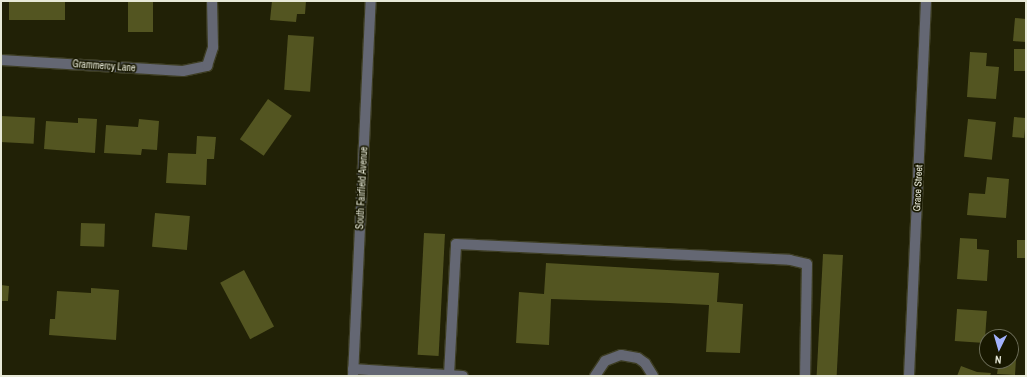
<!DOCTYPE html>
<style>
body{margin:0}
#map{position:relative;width:1027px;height:377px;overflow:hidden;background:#212106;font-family:"Archivo Narrow",sans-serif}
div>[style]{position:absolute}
.building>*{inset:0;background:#535521;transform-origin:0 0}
.roads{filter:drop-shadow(1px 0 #3d3d23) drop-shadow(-1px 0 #3d3d23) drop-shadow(0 1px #3d3d23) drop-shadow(0 -1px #3d3d23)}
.street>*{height:10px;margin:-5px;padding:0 5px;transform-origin:5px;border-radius:5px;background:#646773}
span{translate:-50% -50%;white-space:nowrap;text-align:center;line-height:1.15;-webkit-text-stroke:3.5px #181800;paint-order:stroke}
.street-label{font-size:10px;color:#e7e9d8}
.frame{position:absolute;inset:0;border:2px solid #e7e9d8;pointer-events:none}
.north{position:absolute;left:979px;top:329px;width:40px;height:40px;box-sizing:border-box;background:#181800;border:1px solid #6b6c56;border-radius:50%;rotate:185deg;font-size:11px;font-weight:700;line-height:16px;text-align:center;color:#e7e9d8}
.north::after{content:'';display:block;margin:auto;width:14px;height:18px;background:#a2b2fd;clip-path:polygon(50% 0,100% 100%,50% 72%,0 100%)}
</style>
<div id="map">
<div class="building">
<i style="left:9px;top:1px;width:56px;height:19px"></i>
<i style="left:128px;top:1px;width:25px;height:31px"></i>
<i style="clip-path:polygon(272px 1px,306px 1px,305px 14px,297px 14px,296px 22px,270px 20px)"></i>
<i style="clip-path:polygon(1015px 18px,1026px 19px,1026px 42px,1013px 41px)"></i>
<i style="left:288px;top:35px;width:26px;height:55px;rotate:4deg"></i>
<i style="left:1014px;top:49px;width:12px;height:22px"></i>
<i style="clip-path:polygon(970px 52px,987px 53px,986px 66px,999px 67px,996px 99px,967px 97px)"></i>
<i style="left:268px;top:99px;width:29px;height:49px;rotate:35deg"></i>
<i style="left:1px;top:116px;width:34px;height:26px;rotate:3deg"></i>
<i style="left:1014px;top:117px;width:12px;height:20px;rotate:5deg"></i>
<i style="clip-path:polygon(78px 118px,97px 119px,95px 153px,44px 149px,46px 121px,78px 123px)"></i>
<i style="clip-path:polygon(139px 119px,159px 121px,157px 150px,142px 149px,141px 155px,104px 153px,106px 125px,138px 127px)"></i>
<i style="left:968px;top:119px;width:28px;height:38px;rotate:6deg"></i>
<i style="clip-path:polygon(197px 136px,216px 137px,214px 159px,207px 159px,206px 185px,166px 183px,168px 153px,196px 154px)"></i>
<i style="clip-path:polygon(987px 177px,1009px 179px,1006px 218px,967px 215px,969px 193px,985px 194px)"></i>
<i style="left:155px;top:213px;width:35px;height:34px;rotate:5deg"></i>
<i style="left:81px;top:223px;width:24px;height:23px;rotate:2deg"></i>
<i style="left:424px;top:233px;width:21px;height:122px;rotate:3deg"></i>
<i style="clip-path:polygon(960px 238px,977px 239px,977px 249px,989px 250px,987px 281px,957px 279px)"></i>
<i style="left:1017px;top:240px;width:9px;height:18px"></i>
<i style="left:823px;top:254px;width:20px;height:122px;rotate:3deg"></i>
<i style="clip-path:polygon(546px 263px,719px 273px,717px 302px,743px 304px,740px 353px,706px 352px,709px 305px,669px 303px,551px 299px,549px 345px,516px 343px,519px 292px,544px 294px)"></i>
<i style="left:244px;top:270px;width:64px;height:27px;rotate:62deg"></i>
<i style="clip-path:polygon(1px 285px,9px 286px,8px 301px,1px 301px)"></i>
<i style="clip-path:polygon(91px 288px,119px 290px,116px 340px,49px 335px,50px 319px,55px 319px,57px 291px,91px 293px)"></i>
<i style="left:957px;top:309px;width:30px;height:32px;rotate:4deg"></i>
<i style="clip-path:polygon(1011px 358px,1016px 359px,1015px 375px,997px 374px,999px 361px,1011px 361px)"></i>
<i style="clip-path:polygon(961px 366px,977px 372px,991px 373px,990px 376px,957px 376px)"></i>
</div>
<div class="roads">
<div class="street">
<i style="left:1px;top:60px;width:182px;rotate:3.5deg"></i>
<i style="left:183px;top:71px;width:25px;rotate:-12deg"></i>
<i style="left:207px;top:66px;width:20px;rotate:-72deg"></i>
<i style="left:213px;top:47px;width:46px;rotate:-91.2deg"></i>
<i style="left:353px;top:369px;width:110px;rotate:3.6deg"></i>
<i style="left:449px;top:375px;width:131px;rotate:-86.9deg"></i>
<i style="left:456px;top:244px;width:334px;rotate:2.7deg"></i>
<i style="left:790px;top:260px;width:17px;rotate:13deg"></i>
<i style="left:807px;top:264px;width:112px;rotate:91deg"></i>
<i style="left:353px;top:376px;width:375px;rotate:-87.3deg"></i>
<i style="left:595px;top:376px;width:18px;rotate:-56deg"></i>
<i style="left:605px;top:361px;width:17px;rotate:-21deg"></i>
<i style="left:621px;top:355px;width:17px;rotate:10deg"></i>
<i style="left:638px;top:358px;width:9px;rotate:36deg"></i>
<i style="left:645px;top:363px;width:15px;rotate:58deg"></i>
<i style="left:909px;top:376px;width:375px;rotate:-87.4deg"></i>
</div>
</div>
<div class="street-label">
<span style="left:104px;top:66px;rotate:4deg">Grammercy Lane</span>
<span style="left:362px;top:188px;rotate:-87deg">South Fairfield Avenue</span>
<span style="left:918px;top:188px;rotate:-87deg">Grace Street</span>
</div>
<div class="frame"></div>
<div class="north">N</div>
</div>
